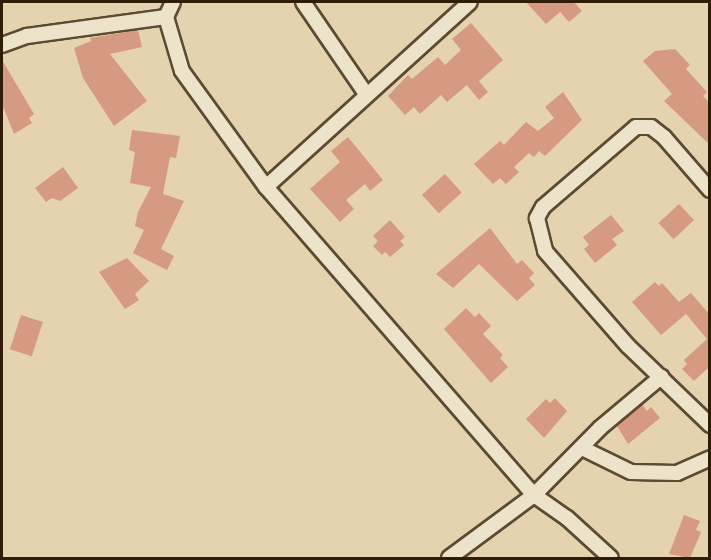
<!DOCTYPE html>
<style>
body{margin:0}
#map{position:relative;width:711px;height:560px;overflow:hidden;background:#e4d3ae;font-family:"Old Standard TT",serif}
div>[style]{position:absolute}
.building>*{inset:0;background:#d69981;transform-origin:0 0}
.roads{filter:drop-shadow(2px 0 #5c4a32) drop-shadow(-2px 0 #5c4a32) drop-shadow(0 2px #5c4a32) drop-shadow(0 -2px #5c4a32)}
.minor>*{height:14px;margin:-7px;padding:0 7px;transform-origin:7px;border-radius:7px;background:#ede2ca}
span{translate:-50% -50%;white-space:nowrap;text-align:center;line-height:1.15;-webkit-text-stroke:4.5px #ede2ca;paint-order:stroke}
.frame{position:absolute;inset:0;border:3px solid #2f1d08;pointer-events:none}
</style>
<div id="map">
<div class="building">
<i style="clip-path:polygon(526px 2px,574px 2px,582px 11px,569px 22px,560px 12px,546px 24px)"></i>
<i style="clip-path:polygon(471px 23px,503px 60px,479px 81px,488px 92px,479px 100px,467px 85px,447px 102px,441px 95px,420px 114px,414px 107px,405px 115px,388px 96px,408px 75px,412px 79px,438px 57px,445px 65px,461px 50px,452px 39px)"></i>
<i style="clip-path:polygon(138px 30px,142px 47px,110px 54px,147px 101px,114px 126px,83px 78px,74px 48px,91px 41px,90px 38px)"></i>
<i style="clip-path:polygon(675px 49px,690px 65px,686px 69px,707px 92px,703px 96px,710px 103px,710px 145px,664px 101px,672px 94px,643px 61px,655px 51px)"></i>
<i style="clip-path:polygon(2px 60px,34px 114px,29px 118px,32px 123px,14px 134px,2px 104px)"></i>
<i style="clip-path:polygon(563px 92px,582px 120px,545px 156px,539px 151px,534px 157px,529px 153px,514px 167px,519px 172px,506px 184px,500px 178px,493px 184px,474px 164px,500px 141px,504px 145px,526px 122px,538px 131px,554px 118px,545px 107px)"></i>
<i style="clip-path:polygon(132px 130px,180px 136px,176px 158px,170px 157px,163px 194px,184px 201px,161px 249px,174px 256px,167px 270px,133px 253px,144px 230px,135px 226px,138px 212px,151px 187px,130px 183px,135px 152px,129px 150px)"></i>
<i style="clip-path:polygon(348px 137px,383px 180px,370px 191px,365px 184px,346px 200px,354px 209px,340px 222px,310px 189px,340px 162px,331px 151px)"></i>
<i style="clip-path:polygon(63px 167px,78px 188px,60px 201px,52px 198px,46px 202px,35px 188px)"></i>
<i style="left:445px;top:174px;width:25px;height:31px;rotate:48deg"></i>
<i style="left:679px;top:204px;width:22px;height:28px;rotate:47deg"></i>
<i style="clip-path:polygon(611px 215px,624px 231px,612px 239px,617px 245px,595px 263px,584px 249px,589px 245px,583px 237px)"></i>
<i style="clip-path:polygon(390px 220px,405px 237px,400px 241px,404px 245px,390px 257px,385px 252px,382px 255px,373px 246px,378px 241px,373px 236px)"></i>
<i style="clip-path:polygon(490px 228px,517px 264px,522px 260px,534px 273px,529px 278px,535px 285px,517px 301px,479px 264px,453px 288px,436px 274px)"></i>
<i style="clip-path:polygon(127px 258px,149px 281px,135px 294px,139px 300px,125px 309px,99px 272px)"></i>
<i style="clip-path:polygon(655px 282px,659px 286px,662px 283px,679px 302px,691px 293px,710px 315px,710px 366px,694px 381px,682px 369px,687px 364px,684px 360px,707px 339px,686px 314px,661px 335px,632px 302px)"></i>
<i style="clip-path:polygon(466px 308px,475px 317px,479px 313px,491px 326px,483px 334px,503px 355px,500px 358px,508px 367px,491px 383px,444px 329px)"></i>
<i style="left:21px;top:315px;width:23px;height:36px;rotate:18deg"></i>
<i style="clip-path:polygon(555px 398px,567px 411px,544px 438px,526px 419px,546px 399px,550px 403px)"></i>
<i style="clip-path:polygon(642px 404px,647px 411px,651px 407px,660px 418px,628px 444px,617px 426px)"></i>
<i style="clip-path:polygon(684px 515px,700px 521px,696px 530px,701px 532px,690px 558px,669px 554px)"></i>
</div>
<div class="roads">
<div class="minor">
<i style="left:173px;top:2px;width:17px;rotate:115deg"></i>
<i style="left:166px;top:17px;width:56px;rotate:73.5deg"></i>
<i style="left:182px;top:71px;width:143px;rotate:54.1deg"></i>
<i style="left:266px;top:187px;width:408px;rotate:49deg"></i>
<i style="left:534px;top:495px;width:40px;rotate:34.9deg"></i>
<i style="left:567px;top:518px;width:59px;rotate:42.3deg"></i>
<i style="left:303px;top:2px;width:112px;rotate:55.6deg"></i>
<i style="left:2px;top:45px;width:27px;rotate:-20deg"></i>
<i style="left:27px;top:36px;width:140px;rotate:-7.8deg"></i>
<i style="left:266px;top:187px;width:275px;rotate:-42.2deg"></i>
<i style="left:710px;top:190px;width:70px;rotate:-131deg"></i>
<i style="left:664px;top:137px;width:16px;rotate:-142deg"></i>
<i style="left:651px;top:127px;width:15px;rotate:180deg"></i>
<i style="left:636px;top:127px;width:123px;rotate:139.3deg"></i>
<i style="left:543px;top:207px;width:13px;rotate:119deg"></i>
<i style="left:537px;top:218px;width:34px;rotate:76deg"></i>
<i style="left:545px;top:251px;width:126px;rotate:48.9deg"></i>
<i style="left:628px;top:346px;width:114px;rotate:43.9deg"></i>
<i style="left:584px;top:449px;width:52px;rotate:26.1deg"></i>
<i style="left:631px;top:472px;width:46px;rotate:1.2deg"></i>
<i style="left:677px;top:473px;width:36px;rotate:-24deg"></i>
<i style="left:449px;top:558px;width:106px;rotate:-36.5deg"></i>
<i style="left:534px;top:495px;width:94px;rotate:-45.4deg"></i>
<i style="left:600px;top:428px;width:80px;rotate:-39.9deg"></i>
</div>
</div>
<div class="frame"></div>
</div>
